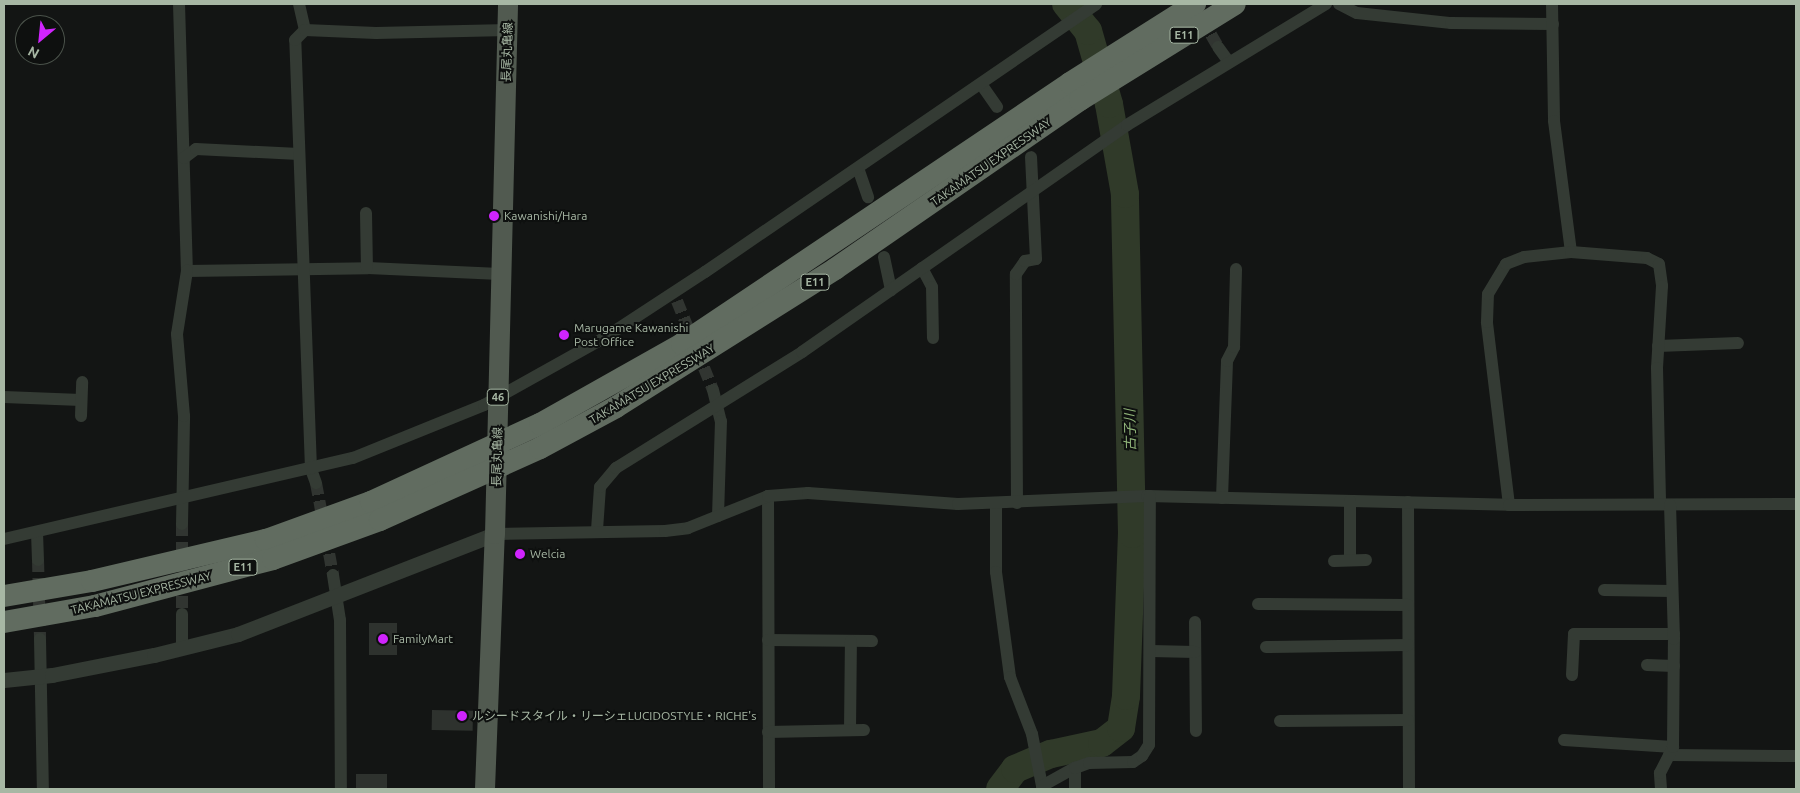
<!DOCTYPE html>
<meta charset="utf-8">
<style>
body{margin:0}
#map{position:relative;width:1800px;height:793px;overflow:hidden;background:#131514;font-family:Ubuntu,"Noto Sans JP",sans-serif}
div>[style]{position:absolute}
.river>*{height:28px;margin:-14px;padding:0 14px;transform-origin:14px;border-radius:14px;background:#303a29}
.building>*{inset:0;background:#2e322e;transform-origin:0 0}
.minor-tunnel>*{height:12px;margin-top:-6px;transform-origin:0;background:repeating-linear-gradient(90deg,#313531 0 12px,transparent 0 18px)}
.minor>*{height:12px;margin:-6px;padding:0 6px;transform-origin:6px;border-radius:6px;background:#343b34}
.tertiary>*{height:15px;margin:-7.5px;padding:0 7.5px;transform-origin:7.5px;border-radius:7.5px;background:#343b34}
.primary>*{height:20px;margin:-10px;padding:0 10px;transform-origin:10px;border-radius:10px;background:#515a50}
.motorway>*{height:22px;margin:-11px;padding:0 11px;transform-origin:11px;border-radius:11px;background:#616c60}
.dots>*{width:14px;height:14px;translate:-50% -50%;box-sizing:border-box;border:2px solid #0e100f;border-radius:50%}
span{translate:-50% -50%;white-space:nowrap;text-align:center;line-height:1.15;-webkit-text-stroke:4px #0e100f;paint-order:stroke}
.shield-label span{padding:1px 4px;background:#0e100f;border:1px solid;border-radius:4px;-webkit-text-stroke-width:0}
.shield-label{font-size:11px;color:#a7b7a4;font-weight:700}
.street-label{font-size:12px;color:#a7b7a4}
.poi-label{font-size:12px;color:#a7b7a4}
.left{translate:0 -50%;text-align:left}
.water-label{font-size:14px;color:#90b479;font-style:italic}
.frame{position:absolute;inset:0;border:5px solid #a7b7a4;pointer-events:none}
.north{position:absolute;left:15px;top:15px;width:50px;height:50px;box-sizing:border-box;background:#0e100f;border:1px solid #4b534b;border-radius:50%;rotate:208deg;font-size:14px;font-weight:700;line-height:20px;text-align:center;color:#a7b7a4}
.north::after{content:'';display:block;margin:auto;width:18px;height:22px;background:#d024fd;clip-path:polygon(50% 0,100% 100%,50% 72%,0 100%)}
</style>
<div id="map">
<div class="river">
<i style="left:1000px;top:789px;width:25px;rotate:-53deg"></i>
<i style="left:1015px;top:769px;width:39px;rotate:-23deg"></i>
<i style="left:1051px;top:754px;width:52px;rotate:-12.2deg"></i>
<i style="left:1102px;top:743px;width:24px;rotate:-38deg"></i>
<i style="left:1121px;top:728px;width:32px;rotate:-81deg"></i>
<i style="left:1126px;top:696px;width:162px;rotate:-87.9deg"></i>
<i style="left:1132px;top:534px;width:340px;rotate:-91.2deg"></i>
<i style="left:1125px;top:194px;width:91px;rotate:-100.1deg"></i>
<i style="left:1109px;top:104px;width:76px;rotate:-106deg"></i>
<i style="left:1088px;top:31px;width:35px;rotate:-129deg"></i>
</div>
<div class="building">
<i style="left:369px;top:623px;width:28px;height:32px"></i>
<i style="left:432px;top:710px;width:41px;height:20px;rotate:1deg"></i>
<i style="left:356px;top:774px;width:31px;height:15px"></i>
</div>
<div class="minor-tunnel">
<i style="left:1202px;top:19px;width:32px;rotate:60deg"></i>
<i style="left:677px;top:301px;width:96px;rotate:68deg"></i>
<i style="left:316px;top:483px;width:94px;rotate:79.5deg"></i>
<i style="left:182px;top:524px;width:90px;rotate:90deg"></i>
<i style="left:38px;top:560px;width:79px;rotate:88.5deg"></i>
</div>
<div class="minor">
<i style="left:179px;top:4px;width:267px;rotate:88.3deg"></i>
<i style="left:187px;top:271px;width:181px;rotate:-0.9deg"></i>
<i style="left:368px;top:268px;width:132px;rotate:2.6deg"></i>
<i style="left:299px;top:4px;width:27px;rotate:77deg"></i>
<i style="left:1339px;top:4px;width:20px;rotate:27deg"></i>
<i style="left:1357px;top:13px;width:95px;rotate:6.1deg"></i>
<i style="left:1451px;top:23px;width:102px;rotate:0.6deg"></i>
<i style="left:1552px;top:4px;width:117px;rotate:89deg"></i>
<i style="left:1554px;top:121px;width:132px;rotate:82.6deg"></i>
<i style="left:1218px;top:47px;width:17px;rotate:54deg"></i>
<i style="left:981px;top:84px;width:28px;rotate:55deg"></i>
<i style="left:184px;top:158px;width:15px;rotate:-37deg"></i>
<i style="left:196px;top:149px;width:103px;rotate:2.8deg"></i>
<i style="left:858px;top:168px;width:31px;rotate:71deg"></i>
<i style="left:366px;top:213px;width:55px;rotate:89deg"></i>
<i style="left:884px;top:257px;width:34px;rotate:78deg"></i>
<i style="left:922px;top:268px;width:21px;rotate:62deg"></i>
<i style="left:932px;top:287px;width:51px;rotate:88.9deg"></i>
<i style="left:1658px;top:346px;width:80px;rotate:-2.1deg"></i>
<i style="left:713px;top:390px;width:32px;rotate:76deg"></i>
<i style="left:721px;top:421px;width:95px;rotate:91.8deg"></i>
<i style="left:4px;top:397px;width:77px;rotate:2.2deg"></i>
<i style="left:81px;top:416px;width:34px;rotate:-88deg"></i>
<i style="left:316px;top:483px;width:15px;rotate:-110deg"></i>
<i style="left:311px;top:469px;width:429px;rotate:-92.1deg"></i>
<i style="left:295px;top:40px;width:14px;rotate:-45deg"></i>
<i style="left:305px;top:30px;width:71px;rotate:2.4deg"></i>
<i style="left:376px;top:33px;width:132px;rotate:-1.3deg"></i>
<i style="left:768px;top:496px;width:293px;rotate:89.8deg"></i>
<i style="left:1222px;top:498px;width:137px;rotate:-87.9deg"></i>
<i style="left:1227px;top:361px;width:16px;rotate:-63deg"></i>
<i style="left:1234px;top:347px;width:78px;rotate:-88.5deg"></i>
<i style="left:1408px;top:502px;width:287px;rotate:89.8deg"></i>
<i style="left:996px;top:503px;width:69px;rotate:90deg"></i>
<i style="left:996px;top:572px;width:106px;rotate:82.4deg"></i>
<i style="left:1010px;top:677px;width:61px;rotate:68.9deg"></i>
<i style="left:1032px;top:734px;width:53px;rotate:79.1deg"></i>
<i style="left:1042px;top:786px;width:38px;rotate:-29deg"></i>
<i style="left:1075px;top:768px;width:21px;rotate:90deg"></i>
<i style="left:1017px;top:503px;width:229px;rotate:-90.3deg"></i>
<i style="left:1016px;top:274px;width:16px;rotate:-55deg"></i>
<i style="left:1025px;top:261px;width:11px;rotate:-10deg"></i>
<i style="left:1036px;top:259px;width:102px;rotate:-92.8deg"></i>
<i style="left:1509px;top:505px;width:184px;rotate:-96.9deg"></i>
<i style="left:1487px;top:322px;width:28px;rotate:-88deg"></i>
<i style="left:1488px;top:294px;width:35px;rotate:-59deg"></i>
<i style="left:1506px;top:264px;width:19px;rotate:-21deg"></i>
<i style="left:1524px;top:257px;width:47px;rotate:-6.1deg"></i>
<i style="left:1571px;top:252px;width:76px;rotate:4.5deg"></i>
<i style="left:1647px;top:258px;width:13px;rotate:27deg"></i>
<i style="left:1659px;top:264px;width:22px;rotate:82deg"></i>
<i style="left:1662px;top:286px;width:82px;rotate:93.5deg"></i>
<i style="left:1657px;top:368px;width:136px;rotate:88.7deg"></i>
<i style="left:182px;top:524px;width:108px;rotate:-88.9deg"></i>
<i style="left:184px;top:416px;width:82px;rotate:-94.9deg"></i>
<i style="left:177px;top:334px;width:64px;rotate:-81deg"></i>
<i style="left:597px;top:530px;width:43px;rotate:-86deg"></i>
<i style="left:600px;top:487px;width:25px;rotate:-50deg"></i>
<i style="left:616px;top:468px;width:219px;rotate:-31.9deg"></i>
<i style="left:802px;top:352px;width:396px;rotate:-34.9deg"></i>
<i style="left:1127px;top:125px;width:233px;rotate:-31.3deg"></i>
<i style="left:37px;top:532px;width:28px;rotate:88deg"></i>
<i style="left:495px;top:534px;width:170px;rotate:-1deg"></i>
<i style="left:665px;top:531px;width:23px;rotate:-7deg"></i>
<i style="left:688px;top:528px;width:86px;rotate:-21.8deg"></i>
<i style="left:768px;top:496px;width:40px;rotate:-4.3deg"></i>
<i style="left:808px;top:493px;width:150px;rotate:4.2deg"></i>
<i style="left:958px;top:504px;width:189px;rotate:-2.4deg"></i>
<i style="left:1147px;top:496px;width:362px;rotate:1.4deg"></i>
<i style="left:1509px;top:505px;width:287px;rotate:-0.2deg"></i>
<i style="left:4px;top:539px;width:358px;rotate:-13.1deg"></i>
<i style="left:353px;top:458px;width:141px;rotate:-22deg"></i>
<i style="left:484px;top:405px;width:137px;rotate:-29.2deg"></i>
<i style="left:604px;top:338px;width:121px;rotate:-33.2deg"></i>
<i style="left:705px;top:272px;width:474px;rotate:-34.4deg"></i>
<i style="left:1350px;top:560px;width:59px;rotate:-90deg"></i>
<i style="left:1334px;top:561px;width:32px;rotate:-2deg"></i>
<i style="left:333px;top:575px;width:46px;rotate:81.2deg"></i>
<i style="left:340px;top:620px;width:169px;rotate:89.7deg"></i>
<i style="left:1604px;top:590px;width:68px;rotate:0.8deg"></i>
<i style="left:1258px;top:604px;width:150px;rotate:0.4deg"></i>
<i style="left:182px;top:614px;width:34px;rotate:90deg"></i>
<i style="left:1195px;top:622px;width:109px;rotate:89.5deg"></i>
<i style="left:40px;top:639px;width:150px;rotate:88.9deg"></i>
<i style="left:768px;top:640px;width:104px;rotate:0.6deg"></i>
<i style="left:1266px;top:647px;width:142px;rotate:-0.8deg"></i>
<i style="left:1151px;top:651px;width:44px;rotate:1.3deg"></i>
<i style="left:1647px;top:665px;width:27px;rotate:2deg"></i>
<i style="left:1572px;top:675px;width:41px;rotate:-87.2deg"></i>
<i style="left:1574px;top:634px;width:100px"></i>
<i style="left:1280px;top:721px;width:128px;rotate:-0.4deg"></i>
<i style="left:850px;top:730px;width:89px;rotate:-89.4deg"></i>
<i style="left:768px;top:732px;width:96px;rotate:-1.2deg"></i>
<i style="left:1564px;top:740px;width:109px;rotate:3.7deg"></i>
<i style="left:1669px;top:755px;width:127px;rotate:0.5deg"></i>
<i style="left:1075px;top:768px;width:15px;rotate:-20deg"></i>
<i style="left:1089px;top:763px;width:44px;rotate:-1.3deg"></i>
<i style="left:1133px;top:762px;width:11px;rotate:-34deg"></i>
<i style="left:1142px;top:756px;width:13px;rotate:-58deg"></i>
<i style="left:1149px;top:745px;width:249px;rotate:-89.8deg"></i>
<i style="left:1661px;top:789px;width:16px;rotate:-94deg"></i>
<i style="left:1660px;top:773px;width:29px;rotate:-63deg"></i>
<i style="left:1673px;top:747px;width:108px;rotate:-89.5deg"></i>
<i style="left:1674px;top:639px;width:134px;rotate:-91.7deg"></i>
</div>
<div class="tertiary">
<i style="left:4px;top:680px;width:48px;rotate:-5.9deg"></i>
<i style="left:52px;top:675px;width:104px;rotate:-11.1deg"></i>
<i style="left:154px;top:655px;width:87px;rotate:-14deg"></i>
<i style="left:238px;top:634px;width:276px;rotate:-21.3deg"></i>
</div>
<div class="primary">
<i style="left:485px;top:789px;width:255px;rotate:-87.8deg"></i>
<i style="left:495px;top:534px;width:530px;rotate:-88.59deg"></i>
</div>
<div class="motorway">
<i style="left:4px;top:596px;width:89px;rotate:-9.7deg"></i>
<i style="left:92px;top:581px;width:179px;rotate:-13.3deg"></i>
<i style="left:266px;top:540px;width:112px;rotate:-19.9deg"></i>
<i style="left:371px;top:502px;width:186px;rotate:-24.8deg"></i>
<i style="left:540px;top:424px;width:163px;rotate:-29.4deg"></i>
<i style="left:682px;top:344px;width:468px;rotate:-33.9deg"></i>
<i style="left:1070px;top:83px;width:148px;rotate:-32.3deg"></i>
<i style="left:4px;top:622px;width:92px;rotate:-10deg"></i>
<i style="left:95px;top:606px;width:184px;rotate:-14.8deg"></i>
<i style="left:273px;top:559px;width:114px;rotate:-20deg"></i>
<i style="left:380px;top:520px;width:175px;rotate:-24.2deg"></i>
<i style="left:540px;top:448px;width:86px;rotate:-28.3deg"></i>
<i style="left:616px;top:407px;width:259px;rotate:-32.2deg"></i>
<i style="left:835px;top:269px;width:298px;rotate:-34.6deg"></i>
<i style="left:1080px;top:100px;width:182px;rotate:-31.8deg"></i>
</div>
<div class="dots">
<i style="left:494px;top:216px;background:#d024fd"></i>
<i style="left:564px;top:335px;background:#d024fd"></i>
<i style="left:520px;top:554px;background:#d024fd"></i>
<i style="left:383px;top:639px;background:#d024fd"></i>
<i style="left:462px;top:716px;background:#d024fd"></i>
</div>
<div class="shield-label">
<span style="left:1184px;top:35px">E11</span>
<span style="left:815px;top:282px">E11</span>
<span style="left:498px;top:397px">46</span>
<span style="left:243px;top:567px">E11</span>
</div>
<div class="street-label">
<span style="left:507px;top:52px;rotate:-88deg">長尾丸亀線</span>
<span style="left:991px;top:162px;rotate:-35deg">TAKAMATSU EXPRESSWAY</span>
<span style="left:652px;top:384px;rotate:-31deg">TAKAMATSU EXPRESSWAY</span>
<span style="left:497px;top:457px;rotate:-89deg">長尾丸亀線</span>
<span style="left:141px;top:593px;rotate:-14deg">TAKAMATSU EXPRESSWAY</span>
</div>
<div class="poi-label">
<span class="left" style="left:504px;top:216px">Kawanishi/Hara</span>
<span class="left" style="left:574px;top:335px">Marugame Kawanishi<br>Post Office</span>
<span class="left" style="left:530px;top:554px">Welcia</span>
<span class="left" style="left:393px;top:639px">FamilyMart</span>
<span class="left" style="left:472px;top:716px">ルシードスタイル・リーシェLUCIDOSTYLE・RICHE's</span>
</div>
<div class="water-label">
<span style="left:1130px;top:430px;rotate:-91deg">古子川</span>
</div>
<div class="frame"></div>
<div class="north">N</div>
</div>
